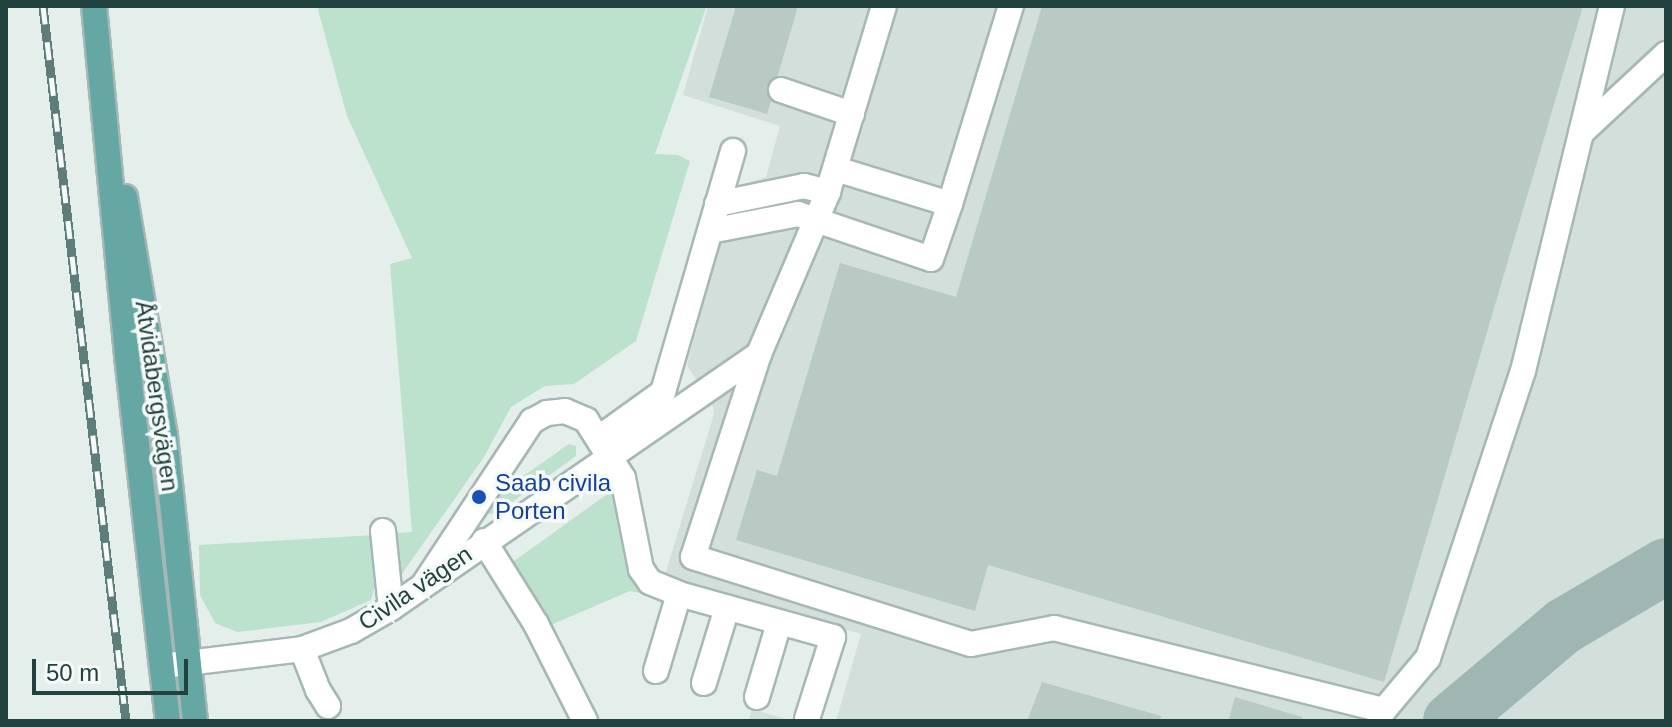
<!DOCTYPE html>
<meta charset="utf-8">
<style>
body{margin:0}
#map{position:relative;width:1672px;height:727px;overflow:hidden;background:#e4efec;font-family:Arial,sans-serif}
div>[style]{position:absolute}
.built>*{inset:0;background:#d2dfdb}
.green>*{inset:0;background:#bce1cd}
.taxiway>*{height:56px;margin:-28px;padding:0 28px;transform-origin:28px;border-radius:28px;background:#a0b6b3}
.building>*{inset:0;background:#b9cac5}
.roads{filter:drop-shadow(2px 0 #a6b8b5) drop-shadow(-2px 0 #a6b8b5) drop-shadow(0 2px #a6b8b5) drop-shadow(0 -2px #a6b8b5)}
.minor>*{height:24px;margin:-12px;padding:0 12px;transform-origin:12px;border-radius:12px;background:#fff}
.major>*{height:24px;margin:-12px;padding:0 12px;transform-origin:12px;border-radius:12px;background:#65a7a2}
.rail>*{height:9px;margin-top:-4.5px;transform-origin:0;background:repeating-linear-gradient(90deg,#f5faf9 0 18px,#5c7d7a 0 36px);box-sizing:border-box;border-block:2px solid #5c7d7a}
.dots>*{width:22px;height:22px;translate:-50% -50%;box-sizing:border-box;border:4px solid #f5faf9;border-radius:50%}
span{translate:-50% -50%;white-space:nowrap;text-align:center;line-height:1.15;-webkit-text-stroke:7px #f5faf9;paint-order:stroke}
.street-label{font-size:24px;color:#22423f}
.transit-label{font-size:24px;color:#164399}
.left{translate:0 -50%;text-align:left}
.frame{position:absolute;inset:0;border:8px solid #22423f;pointer-events:none}
.scale{position:absolute;left:32px;top:659px;width:156px;height:36px;box-sizing:border-box;border:4px solid #22423f;border-top:0;padding-left:10px;font-size:24px;line-height:28px;white-space:nowrap;color:#22423f;-webkit-text-stroke:6px #f5faf9;paint-order:stroke}
</style>
<div id="map">
<div class="built">
<i style="clip-path:polygon(708px 6px,1666px 6px,1666px 721px,836px 721px,861px 634px,664px 578px,714px 414px,713px 407px,687px 365px,722px 235px,753px 230px,750px 208px,744px 209px,741px 185px,766px 177px,780px 126px,683px 95px)"></i>
<i style="clip-path:polygon(752px 709px,792px 721px,749px 721px)"></i>
</div>
<div class="green">
<i style="clip-path:polygon(317px 6px,706px 8px,655px 154px,678px 155px,690px 161px,636px 341px,574px 384px,545px 386px,511px 407px,484px 457px,399px 578px,396px 533px,412px 532px,390px 264px,412px 258px,347px 116px)"></i>
<i style="clip-path:polygon(569px 444px,576px 446px,576px 456px,497px 513px,487px 514px,489px 500px)"></i>
<i style="clip-path:polygon(615px 493px,651px 595px,630px 591px,546px 627px,510px 564px,606px 495px)"></i>
<i style="clip-path:polygon(375px 535px,375px 587px,371px 600px,321px 622px,237px 632px,215px 623px,200px 595px,199px 545px)"></i>
</div>
<div class="taxiway">
<i style="left:1451px;top:721px;width:148px;rotate:-40.1deg"></i>
<i style="left:1564px;top:626px;width:118px;rotate:-30.5deg"></i>
</div>
<div class="building">
<i style="clip-path:polygon(736px 6px,798px 6px,778px 75px,767px 86px,771px 101px,767px 114px,709px 97px)"></i>
<i style="clip-path:polygon(1042px 6px,1583px 6px,1384px 682px,988px 565px,975px 611px,736px 540px,757px 470px,777px 476px,840px 263px,956px 297px)"></i>
<i style="clip-path:polygon(1042px 682px,1161px 716px,1160px 721px,1027px 721px)"></i>
<i style="clip-path:polygon(1235px 697px,1302px 717px,1302px 721px,1228px 721px)"></i>
</div>
<div class="roads">
<div class="minor">
<i style="left:884px;top:6px;width:194px;rotate:106.8deg"></i>
<i style="left:828px;top:192px;width:176px;rotate:113.1deg"></i>
<i style="left:759px;top:354px;width:213px;rotate:108deg"></i>
<i style="left:693px;top:557px;width:291px;rotate:17.4deg"></i>
<i style="left:971px;top:644px;width:85px;rotate:-10.9deg"></i>
<i style="left:1054px;top:628px;width:340px;rotate:14deg"></i>
<i style="left:1384px;top:710px;width:68px;rotate:-49.8deg"></i>
<i style="left:1428px;top:658px;width:302px;rotate:-71.7deg"></i>
<i style="left:1523px;top:371px;width:376px;rotate:-76.3deg"></i>
<i style="left:781px;top:90px;width:75px;rotate:18.7deg"></i>
<i style="left:1581px;top:133px;width:116px;rotate:-42.9deg"></i>
<i style="left:836px;top:169px;width:119px;rotate:17.1deg"></i>
<i style="left:950px;top:204px;width:207px;rotate:-72.9deg"></i>
<i style="left:717px;top:204px;width:89px;rotate:-11.7deg"></i>
<i style="left:804px;top:186px;width:25px;rotate:14deg"></i>
<i style="left:710px;top:231px;width:90px;rotate:-10.9deg"></i>
<i style="left:798px;top:214px;width:140px;rotate:18.7deg"></i>
<i style="left:931px;top:259px;width:58px;rotate:-70.9deg"></i>
<i style="left:599px;top:438px;width:79px;rotate:-35.7deg"></i>
<i style="left:663px;top:392px;width:251px;rotate:-73.8deg"></i>
<i style="left:383px;top:531px;width:77px;rotate:84.1deg"></i>
<i style="left:484px;top:541px;width:98px;rotate:57.9deg"></i>
<i style="left:536px;top:624px;width:109px;rotate:63.2deg"></i>
<i style="left:424px;top:584px;width:196px;rotate:-56.5deg"></i>
<i style="left:532px;top:421px;width:17px;rotate:-28deg"></i>
<i style="left:547px;top:413px;width:18px;rotate:-6deg"></i>
<i style="left:565px;top:411px;width:23px;rotate:23deg"></i>
<i style="left:586px;top:420px;width:69px;rotate:57.5deg"></i>
<i style="left:623px;top:478px;width:93px;rotate:78.8deg"></i>
<i style="left:641px;top:569px;width:16px;rotate:55deg"></i>
<i style="left:650px;top:582px;width:31px;rotate:22deg"></i>
<i style="left:679px;top:594px;width:160px;rotate:15.6deg"></i>
<i style="left:833px;top:637px;width:86px;rotate:107.6deg"></i>
<i style="left:302px;top:649px;width:44px;rotate:68.7deg"></i>
<i style="left:318px;top:690px;width:19px;rotate:58deg"></i>
<i style="left:162px;top:666px;width:141px;rotate:-6.9deg"></i>
<i style="left:302px;top:649px;width:52px;rotate:-20.2deg"></i>
<i style="left:351px;top:631px;width:46px;rotate:-29.9deg"></i>
<i style="left:391px;top:608px;width:447px;rotate:-34.6deg"></i>
<i style="left:656px;top:671px;width:80px;rotate:-73.4deg"></i>
<i style="left:704px;top:683px;width:78px;rotate:-73deg"></i>
<i style="left:757px;top:697px;width:77px;rotate:-73.4deg"></i>
</div>
<div class="major">
<i style="left:94px;top:6px;width:352px;rotate:84.6deg"></i>
<i style="left:127px;top:356px;width:367px;rotate:83.6deg"></i>
<i style="left:125px;top:197px;width:242px;rotate:80.5deg"></i>
<i style="left:165px;top:436px;width:287px;rotate:84deg"></i>
</div>
</div>
<div class="rail">
<i style="left:43px;top:6px;width:720px;rotate:83.38deg"></i>
</div>
<div class="dots">
<i style="left:479px;top:497px;background:#1a4fb4"></i>
</div>
<div class="street-label">
<span style="left:157px;top:396px;rotate:82deg">Åtvidabergsvägen</span>
<span style="left:415px;top:588px;rotate:-34deg">Civila vägen</span>
</div>
<div class="transit-label">
<span class="left" style="left:495px;top:497px">Saab civila<br>Porten</span>
</div>
<div class="frame"></div>
<div class="scale">50 m</div>
</div>
